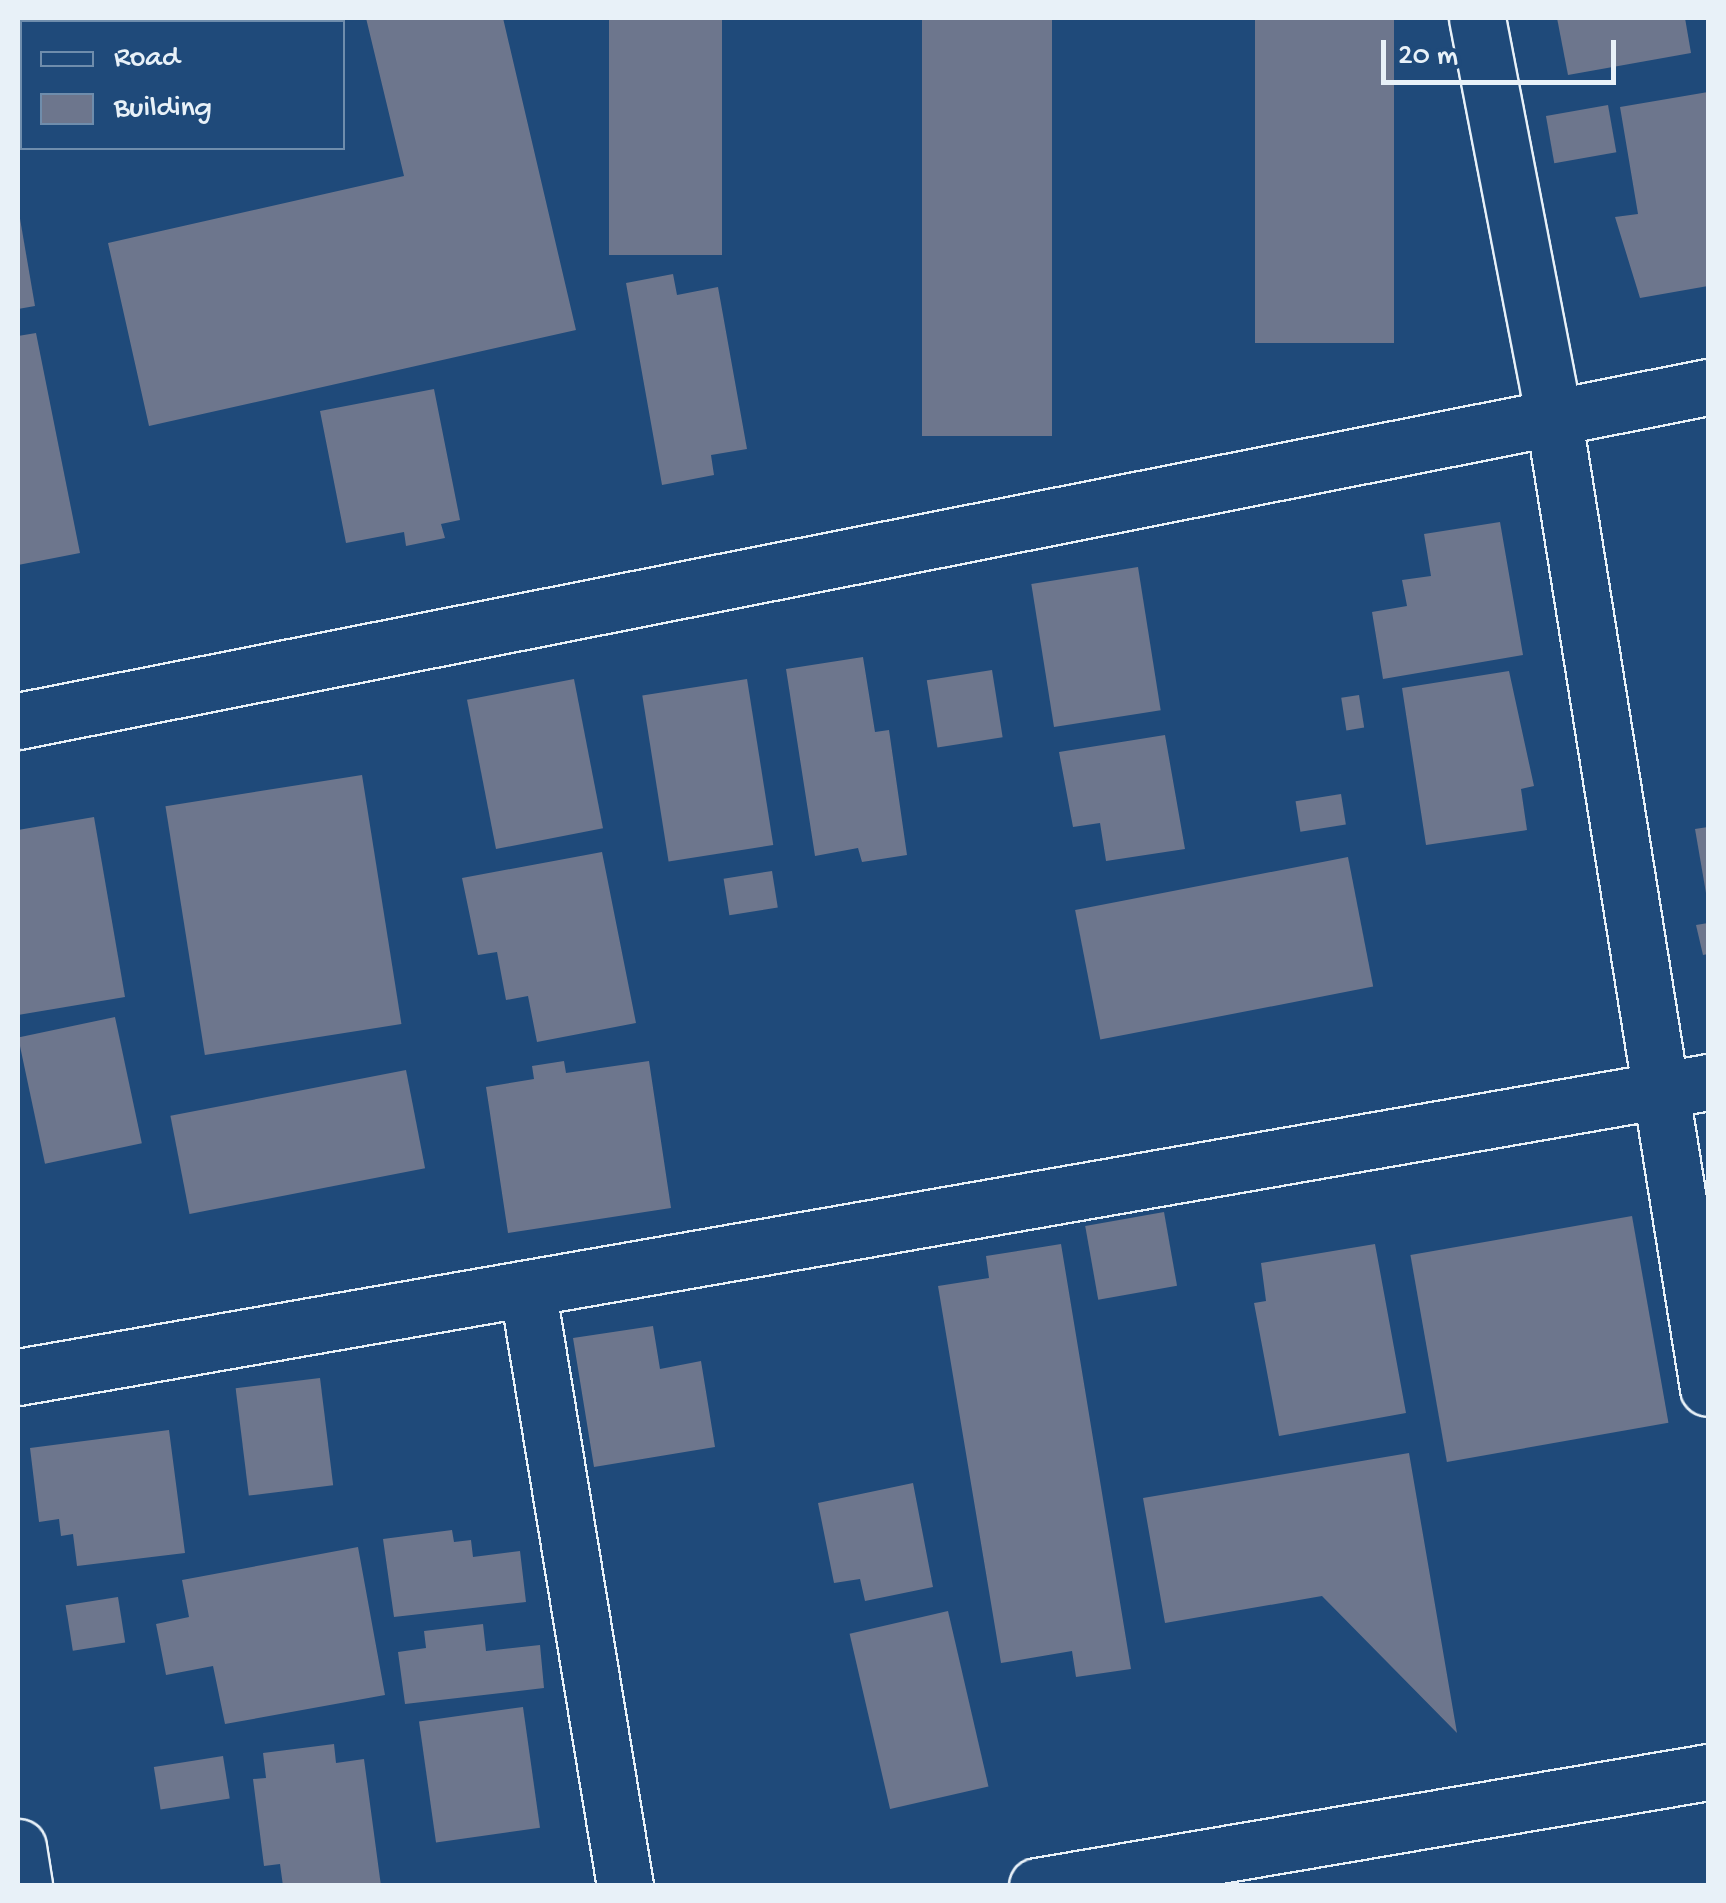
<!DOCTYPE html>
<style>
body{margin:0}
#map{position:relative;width:1726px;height:1903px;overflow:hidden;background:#1f4a7a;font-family:"Gochi Hand",sans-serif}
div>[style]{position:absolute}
.building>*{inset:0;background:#6d768d;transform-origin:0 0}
.roads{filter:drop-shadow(2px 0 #e8f1f8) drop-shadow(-2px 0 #e8f1f8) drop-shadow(0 2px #e8f1f8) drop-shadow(0 -2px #e8f1f8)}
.minor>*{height:55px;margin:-27.5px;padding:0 27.5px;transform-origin:27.5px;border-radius:27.5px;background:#1f4a7a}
.tertiary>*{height:55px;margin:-27.5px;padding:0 27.5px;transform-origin:27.5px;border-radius:27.5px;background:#1f4a7a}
span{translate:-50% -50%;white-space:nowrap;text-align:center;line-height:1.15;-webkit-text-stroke:9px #1f4a7a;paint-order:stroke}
.frame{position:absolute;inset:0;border:20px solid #e8f1f8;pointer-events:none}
.legend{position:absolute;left:20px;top:20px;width:325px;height:130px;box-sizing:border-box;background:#1f4a7a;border:2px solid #6f8dac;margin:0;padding:12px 18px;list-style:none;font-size:30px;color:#e8f1f8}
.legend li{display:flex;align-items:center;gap:20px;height:50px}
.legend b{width:50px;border:2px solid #6f8dac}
.scale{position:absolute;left:1381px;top:40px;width:235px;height:45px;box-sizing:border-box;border:5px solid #e8f1f8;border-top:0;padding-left:12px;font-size:30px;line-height:35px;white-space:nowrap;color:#e8f1f8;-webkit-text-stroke:8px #1f4a7a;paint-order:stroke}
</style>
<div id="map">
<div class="building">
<i style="clip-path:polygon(366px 18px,503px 18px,576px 330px,149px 426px,108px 243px,404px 176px)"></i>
<i style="left:609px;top:18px;width:113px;height:237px"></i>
<i style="left:922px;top:18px;width:130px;height:418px"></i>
<i style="left:1255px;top:18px;width:139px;height:325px"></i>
<i style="clip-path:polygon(1557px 18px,1685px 18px,1691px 53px,1568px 75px)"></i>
<i style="clip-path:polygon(1708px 92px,1708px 286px,1640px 298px,1615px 217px,1638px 214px,1620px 107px)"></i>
<i style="left:1608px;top:105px;width:48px;height:63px;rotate:80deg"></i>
<i style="clip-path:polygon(18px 207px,35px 306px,18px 309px)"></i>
<i style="clip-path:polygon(673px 274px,677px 295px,718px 287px,747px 449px,711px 455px,714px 475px,662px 485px,626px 283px)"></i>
<i style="clip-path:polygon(36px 333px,80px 553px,18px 565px,18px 336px)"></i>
<i style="clip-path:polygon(434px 389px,460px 520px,441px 524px,445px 538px,406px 546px,404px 532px,346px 543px,320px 411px)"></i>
<i style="clip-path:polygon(1500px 522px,1523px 655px,1383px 679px,1372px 612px,1407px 606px,1402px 580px,1431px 576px,1424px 534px)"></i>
<i style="left:1138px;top:567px;width:145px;height:108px;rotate:81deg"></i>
<i style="clip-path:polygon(863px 657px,875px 732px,889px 730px,907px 855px,862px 862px,858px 848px,815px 856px,786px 669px)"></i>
<i style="left:992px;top:670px;width:68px;height:66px;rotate:81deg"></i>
<i style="clip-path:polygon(1509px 671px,1534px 786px,1521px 789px,1527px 830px,1426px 845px,1402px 688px)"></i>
<i style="left:574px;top:679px;width:152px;height:109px;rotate:79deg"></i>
<i style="left:747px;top:679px;width:168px;height:106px;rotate:81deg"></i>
<i style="left:1359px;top:695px;width:33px;height:18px;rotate:81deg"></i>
<i style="clip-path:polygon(1165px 735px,1185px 849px,1106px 861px,1100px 823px,1073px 827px,1059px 752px)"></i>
<i style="left:362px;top:775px;width:252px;height:199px;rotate:81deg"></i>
<i style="left:1341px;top:794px;width:31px;height:46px;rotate:81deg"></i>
<i style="clip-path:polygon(94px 817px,125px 997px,18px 1015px,18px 830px)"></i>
<i style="clip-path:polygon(1708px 827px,1708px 893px,1706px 893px,1695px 829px)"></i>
<i style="clip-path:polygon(602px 852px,636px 1023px,537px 1042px,528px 996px,506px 1000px,497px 952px,478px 955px,462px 878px)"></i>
<i style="left:1348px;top:857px;width:132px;height:278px;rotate:79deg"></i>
<i style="left:772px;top:871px;width:37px;height:49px;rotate:81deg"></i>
<i style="clip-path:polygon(1708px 923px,1708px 954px,1703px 955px,1696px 925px)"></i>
<i style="left:115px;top:1017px;width:129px;height:99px;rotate:78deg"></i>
<i style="clip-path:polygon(564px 1061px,566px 1073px,649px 1061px,671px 1208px,508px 1233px,486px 1087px,534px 1079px,532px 1066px)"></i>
<i style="left:406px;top:1070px;width:100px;height:240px;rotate:79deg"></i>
<i style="left:1164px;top:1212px;width:75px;height:80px;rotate:80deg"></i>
<i style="left:1632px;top:1216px;width:210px;height:225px;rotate:80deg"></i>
<i style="clip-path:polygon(1061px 1244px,1131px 1669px,1076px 1677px,1072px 1651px,1001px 1663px,938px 1286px,989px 1278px,986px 1256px)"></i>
<i style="clip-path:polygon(1375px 1244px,1406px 1413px,1279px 1436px,1254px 1303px,1266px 1301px,1261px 1263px)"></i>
<i style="clip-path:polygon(653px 1326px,660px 1369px,701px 1361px,715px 1447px,594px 1467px,573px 1338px)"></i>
<i style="left:320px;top:1378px;width:108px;height:85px;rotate:83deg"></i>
<i style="clip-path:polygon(169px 1430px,185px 1553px,77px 1566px,73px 1534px,61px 1536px,59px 1519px,39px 1522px,30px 1448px)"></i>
<i style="clip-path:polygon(1409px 1453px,1457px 1733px,1322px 1596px,1165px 1623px,1143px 1498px)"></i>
<i style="clip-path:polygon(913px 1483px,933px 1587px,865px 1601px,860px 1579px,834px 1583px,818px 1503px)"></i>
<i style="clip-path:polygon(452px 1530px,454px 1542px,471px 1540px,473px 1557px,520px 1551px,526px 1602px,394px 1617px,383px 1539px)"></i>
<i style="clip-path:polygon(358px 1547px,385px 1695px,225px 1724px,213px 1666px,166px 1675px,156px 1624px,189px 1617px,182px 1580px)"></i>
<i style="left:118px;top:1597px;width:46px;height:53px;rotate:81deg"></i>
<i style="left:948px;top:1611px;width:180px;height:101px;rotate:77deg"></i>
<i style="clip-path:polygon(483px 1624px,486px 1651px,540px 1645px,544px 1688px,405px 1704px,398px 1652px,426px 1648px,424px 1631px)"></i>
<i style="left:523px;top:1707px;width:122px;height:105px;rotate:82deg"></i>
<i style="clip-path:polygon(334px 1744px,336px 1763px,364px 1759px,381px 1886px,283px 1886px,280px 1864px,264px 1866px,253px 1779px,266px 1778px,263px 1753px)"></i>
<i style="left:223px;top:1756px;width:43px;height:70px;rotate:81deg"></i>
</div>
<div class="roads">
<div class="minor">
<i style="left:1553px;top:414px;width:986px;rotate:80.96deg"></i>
<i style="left:528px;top:1293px;width:601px;rotate:80.71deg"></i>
<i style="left:18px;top:1377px;width:1716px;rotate:-9.9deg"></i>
<i style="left:1037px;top:1886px;width:681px;rotate:-9.64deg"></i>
</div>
<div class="tertiary">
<i style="left:1477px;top:18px;width:403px;rotate:79.1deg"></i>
<i style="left:18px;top:721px;width:1723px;rotate:-11.18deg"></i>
<i style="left:18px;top:1847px;width:39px;rotate:81deg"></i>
</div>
</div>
<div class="frame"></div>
<ul class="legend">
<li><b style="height:12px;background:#1f4a7a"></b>Road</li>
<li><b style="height:28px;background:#6d768d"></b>Building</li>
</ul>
<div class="scale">20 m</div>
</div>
